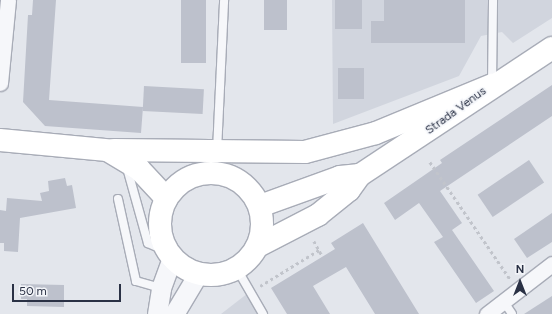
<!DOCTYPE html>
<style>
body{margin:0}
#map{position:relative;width:552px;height:314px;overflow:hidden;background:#e3e6ec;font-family:Figtree,sans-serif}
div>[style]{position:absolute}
.built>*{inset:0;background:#d1d5de}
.building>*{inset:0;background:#bdc1cc;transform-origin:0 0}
.path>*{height:2.5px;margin-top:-1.25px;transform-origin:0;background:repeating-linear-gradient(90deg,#c1c4cb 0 3px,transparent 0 6px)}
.roads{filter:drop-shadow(1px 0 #a8acb7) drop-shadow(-1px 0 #a8acb7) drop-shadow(0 1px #a8acb7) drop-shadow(0 -1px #a8acb7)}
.service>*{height:8px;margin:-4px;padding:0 4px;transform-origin:4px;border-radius:4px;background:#f6f7fa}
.minor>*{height:15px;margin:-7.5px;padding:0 7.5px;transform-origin:7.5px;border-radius:7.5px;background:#f6f7fa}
.tertiary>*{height:19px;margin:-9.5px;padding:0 9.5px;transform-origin:9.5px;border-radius:9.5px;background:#f6f7fa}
.secondary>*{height:22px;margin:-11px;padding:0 11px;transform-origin:11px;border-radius:11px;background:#fff}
.secondary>.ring{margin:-11px;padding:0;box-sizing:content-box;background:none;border:22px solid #fff;border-radius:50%}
span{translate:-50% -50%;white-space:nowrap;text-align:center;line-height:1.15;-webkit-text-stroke:3px #f3f5f9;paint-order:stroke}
.street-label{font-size:12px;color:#2a3145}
.north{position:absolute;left:500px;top:262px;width:40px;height:40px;-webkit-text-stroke:3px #f3f5f9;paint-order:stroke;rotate:0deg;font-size:11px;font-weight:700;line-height:16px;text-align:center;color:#2a3145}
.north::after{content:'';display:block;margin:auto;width:14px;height:18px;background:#2a3145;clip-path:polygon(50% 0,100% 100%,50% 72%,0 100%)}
.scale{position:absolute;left:12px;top:284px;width:109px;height:18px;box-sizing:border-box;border:2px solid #2a3145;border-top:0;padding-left:5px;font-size:12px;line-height:14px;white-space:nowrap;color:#2a3145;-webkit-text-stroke:3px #f3f5f9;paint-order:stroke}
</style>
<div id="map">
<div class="built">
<i style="clip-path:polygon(332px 0,552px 0,552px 18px,513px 43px,502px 32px,481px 36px,459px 76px,333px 124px)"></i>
<i style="clip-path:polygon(252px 290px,267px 314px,221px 314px)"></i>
</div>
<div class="building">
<i style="clip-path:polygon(33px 0,56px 0,49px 100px,143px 107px,141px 133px,45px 126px,23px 102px,28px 15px,32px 15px)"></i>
<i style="left:181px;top:0;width:25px;height:63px"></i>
<i style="left:264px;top:0;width:23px;height:30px"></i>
<i style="left:335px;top:0;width:27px;height:29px"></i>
<i style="clip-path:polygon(384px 0,465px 0,465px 43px,371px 43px,371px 21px,384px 21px)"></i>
<i style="left:338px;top:68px;width:26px;height:31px"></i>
<i style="clip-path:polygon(552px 85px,552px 116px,440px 191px,462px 223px,452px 230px,494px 291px,476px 303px,434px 242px,443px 237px,419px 203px,395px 220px,384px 203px,442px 163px,440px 160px)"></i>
<i style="left:144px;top:86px;width:60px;height:25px;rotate:3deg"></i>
<i style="left:529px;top:160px;width:27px;height:62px;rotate:56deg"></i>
<i style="clip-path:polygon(65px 178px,67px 186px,72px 185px,76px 208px,20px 218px,18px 252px,4px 251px,4px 243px,0 243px,0 210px,6px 211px,7px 198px,42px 201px,40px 193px,49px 191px,48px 181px)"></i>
<i style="clip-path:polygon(552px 213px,552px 242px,527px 258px,514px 239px)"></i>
<i style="clip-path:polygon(363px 223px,419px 314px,375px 314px,346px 267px,313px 286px,330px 314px,287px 314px,271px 288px,335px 249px,331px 243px)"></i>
<i style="clip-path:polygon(21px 284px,64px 285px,64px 307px,27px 306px,27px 299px,21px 299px)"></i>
<i style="clip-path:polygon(552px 296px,552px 314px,524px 314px)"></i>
</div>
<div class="path">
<i style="left:430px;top:162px;width:142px;rotate:55.6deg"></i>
<i style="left:314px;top:241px;width:18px;rotate:61deg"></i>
<i style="left:260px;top:286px;width:69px;rotate:-31.4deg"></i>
</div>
<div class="roads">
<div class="service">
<i style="left:492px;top:85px;width:85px;rotate:-89.3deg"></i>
<i style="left:217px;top:151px;width:151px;rotate:-87.3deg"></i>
<i style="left:127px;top:168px;width:78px;rotate:74.4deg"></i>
<i style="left:148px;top:243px;width:22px;rotate:24deg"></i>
<i style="left:118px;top:199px;width:84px;rotate:77.6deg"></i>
<i style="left:136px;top:281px;width:26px;rotate:16deg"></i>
<i style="left:237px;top:269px;width:52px;rotate:60deg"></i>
<i style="left:504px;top:302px;width:14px;rotate:56deg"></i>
</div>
<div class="minor">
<i style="left:0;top:83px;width:83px;rotate:-84.5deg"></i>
<i style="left:487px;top:314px;width:82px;rotate:-37.6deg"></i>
</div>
<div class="tertiary">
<i style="left:157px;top:314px;width:26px;rotate:-81deg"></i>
<i style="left:161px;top:288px;width:32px;rotate:-70deg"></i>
<i style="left:174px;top:314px;width:47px;rotate:-59deg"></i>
</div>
<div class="secondary">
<i style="left:0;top:140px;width:129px;rotate:5.4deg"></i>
<i style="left:114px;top:150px;width:191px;rotate:0.6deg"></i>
<i style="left:305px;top:152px;width:73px;rotate:-15deg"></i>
<i style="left:376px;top:133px;width:126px;rotate:-22.5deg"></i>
<i style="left:109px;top:151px;width:35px;rotate:31deg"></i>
<i style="left:139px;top:169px;width:40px;rotate:47deg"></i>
<i class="ring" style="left:160px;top:173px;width:80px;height:80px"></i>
<i style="left:260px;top:206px;width:85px;rotate:-19.9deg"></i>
<i style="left:340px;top:177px;width:20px;rotate:-6deg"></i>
<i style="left:360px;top:175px;width:230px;rotate:-33.5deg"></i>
<i style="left:258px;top:246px;width:68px;rotate:-27.3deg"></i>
<i style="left:318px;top:215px;width:40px;rotate:-39deg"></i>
<i style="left:349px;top:190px;width:19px;rotate:-54deg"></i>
</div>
</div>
<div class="street-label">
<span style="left:456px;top:111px;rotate:-36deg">Strada Venus</span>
</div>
<div class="north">N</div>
<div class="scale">50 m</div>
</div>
